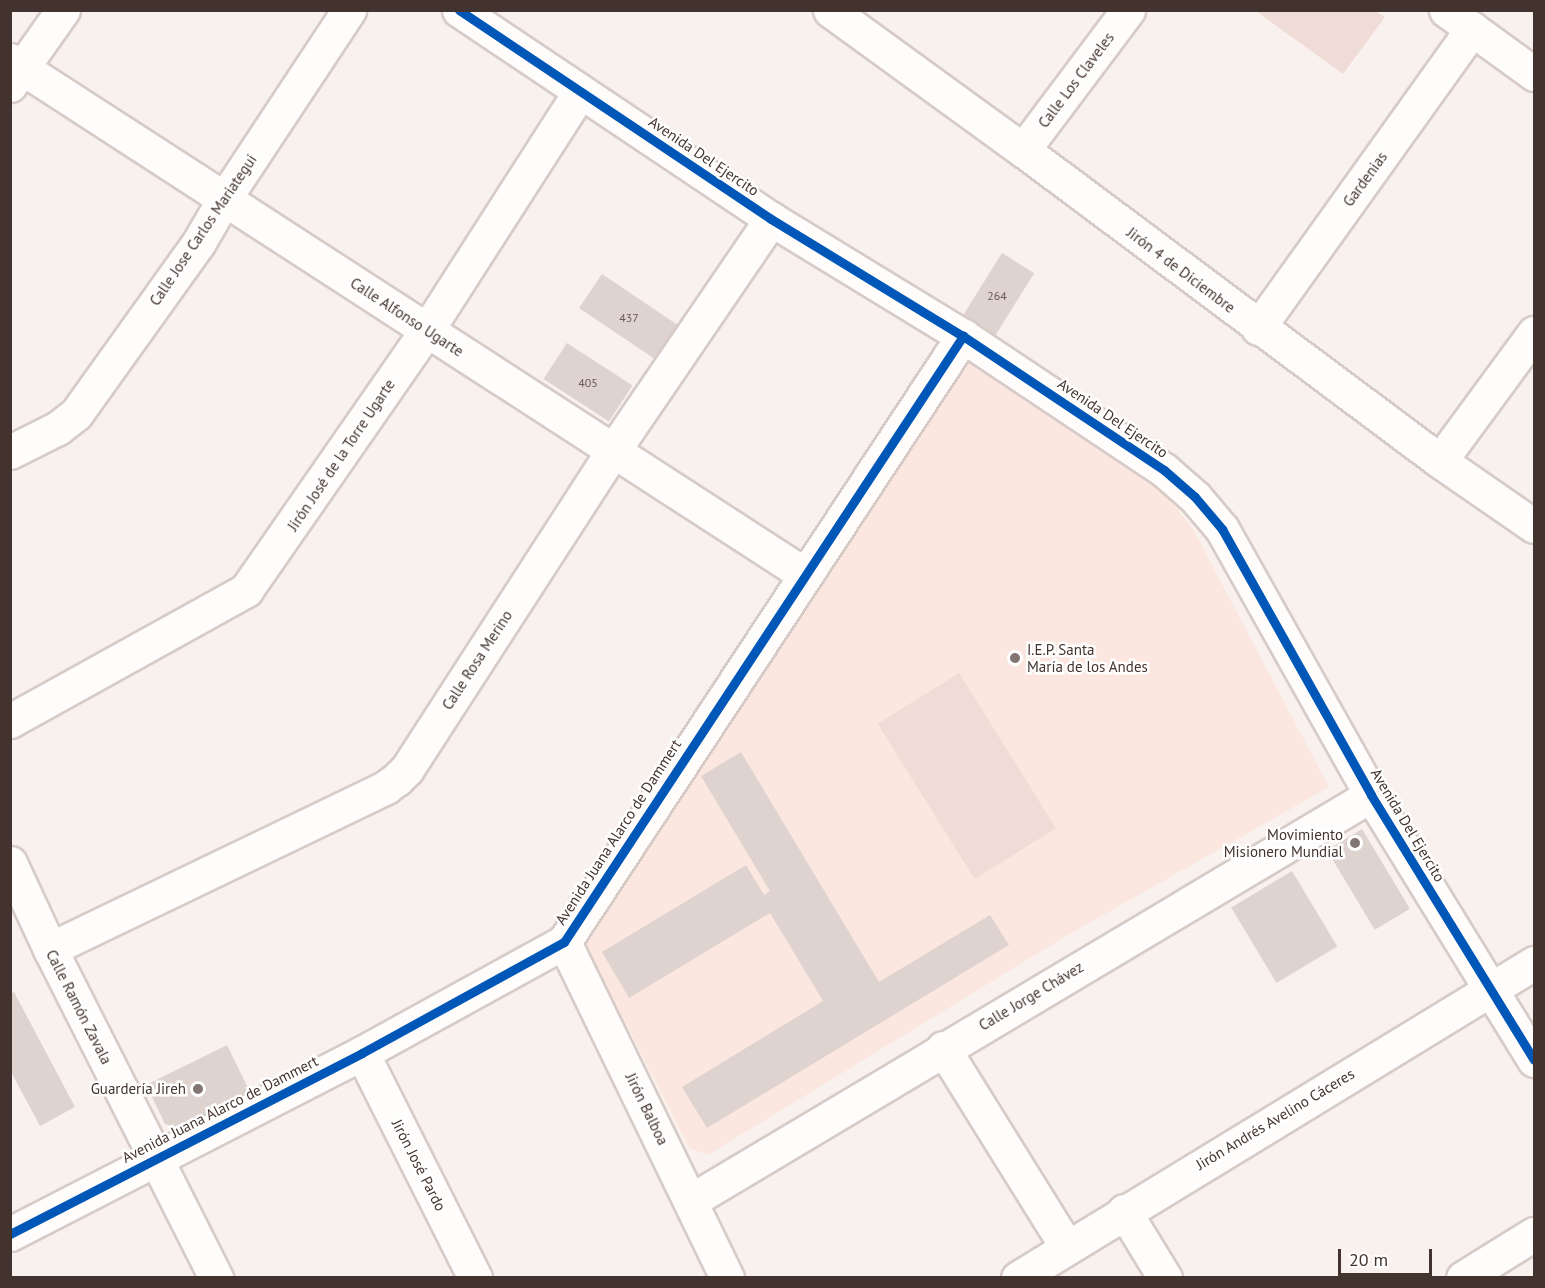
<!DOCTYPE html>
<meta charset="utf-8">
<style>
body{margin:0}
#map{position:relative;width:1545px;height:1288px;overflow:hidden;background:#f9f1ee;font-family:"PT Sans",sans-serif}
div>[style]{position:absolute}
.built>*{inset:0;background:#fbe7e0}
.green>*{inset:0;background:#f0dcd6;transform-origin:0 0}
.building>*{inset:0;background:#ded3cf;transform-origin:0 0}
.roads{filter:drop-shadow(2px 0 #d7cbc7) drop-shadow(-2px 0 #d7cbc7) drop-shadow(0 2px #d7cbc7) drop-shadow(0 -2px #d7cbc7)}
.street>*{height:33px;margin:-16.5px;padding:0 16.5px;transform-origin:16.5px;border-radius:16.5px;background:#fefdfc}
.cycleway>*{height:9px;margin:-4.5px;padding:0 4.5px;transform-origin:4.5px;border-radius:4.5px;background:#0057b8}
.dots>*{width:16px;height:16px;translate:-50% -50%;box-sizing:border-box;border:3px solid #fff;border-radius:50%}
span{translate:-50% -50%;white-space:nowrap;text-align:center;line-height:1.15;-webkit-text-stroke:5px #fff;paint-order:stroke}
.number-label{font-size:12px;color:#6a5b57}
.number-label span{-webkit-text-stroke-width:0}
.street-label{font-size:15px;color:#43332f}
.poi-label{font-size:15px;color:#43332f}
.left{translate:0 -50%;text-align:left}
.right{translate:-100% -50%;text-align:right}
.frame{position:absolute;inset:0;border:12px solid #43332f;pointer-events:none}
.scale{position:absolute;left:1338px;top:1249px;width:94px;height:27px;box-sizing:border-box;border:3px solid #43332f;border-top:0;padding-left:8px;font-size:18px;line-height:21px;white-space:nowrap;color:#43332f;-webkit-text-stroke:4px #fff;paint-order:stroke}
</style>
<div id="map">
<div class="built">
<i style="clip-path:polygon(969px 359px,1161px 489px,1193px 529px,1329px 787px,1063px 938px,708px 1155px,690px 1149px,582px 938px)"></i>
</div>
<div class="green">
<i style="clip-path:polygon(1256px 11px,1375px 11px,1385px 17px,1343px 74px)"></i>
<i style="left:959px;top:673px;width:183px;height:96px;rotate:58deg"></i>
</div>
<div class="building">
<i style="left:1002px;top:253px;width:38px;height:79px;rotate:32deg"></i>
<i style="left:602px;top:274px;width:94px;height:41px;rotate:34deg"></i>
<i style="left:567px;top:343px;width:78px;height:43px;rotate:33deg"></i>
<i style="clip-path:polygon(741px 752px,879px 982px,990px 915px,1009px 945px,707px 1128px,682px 1087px,823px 1001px,770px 913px,629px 998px,602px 952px,746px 865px,764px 895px,770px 891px,701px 776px)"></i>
<i style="left:1362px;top:829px;width:93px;height:41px;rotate:59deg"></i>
<i style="left:1292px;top:871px;width:88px;height:71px;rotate:59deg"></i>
<i style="clip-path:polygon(14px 992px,75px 1107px,40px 1126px,10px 1070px,10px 995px)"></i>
<i style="clip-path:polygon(227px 1045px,250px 1092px,178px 1128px,165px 1124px,146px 1085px)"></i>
</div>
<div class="roads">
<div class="street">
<i style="left:459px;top:10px;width:376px;rotate:33.8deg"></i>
<i style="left:771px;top:219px;width:225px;rotate:31.4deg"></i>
<i style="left:963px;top:336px;width:242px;rotate:33.7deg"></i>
<i style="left:1164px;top:470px;width:41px;rotate:41.1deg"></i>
<i style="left:1195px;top:497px;width:42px;rotate:49.8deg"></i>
<i style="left:1222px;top:529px;width:305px;rotate:60.7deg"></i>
<i style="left:1371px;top:795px;width:311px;rotate:58.4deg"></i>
<i style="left:830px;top:10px;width:238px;rotate:36deg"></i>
<i style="left:1023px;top:150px;width:520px;rotate:36.72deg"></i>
<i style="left:1440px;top:461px;width:114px;rotate:34.7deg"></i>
<i style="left:1446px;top:10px;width:109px;rotate:36deg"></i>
<i style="left:10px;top:60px;width:946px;rotate:32.92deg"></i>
<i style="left:10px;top:85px;width:92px;rotate:-54.8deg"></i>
<i style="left:1023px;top:150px;width:175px;rotate:-53.1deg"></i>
<i style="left:1258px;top:328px;width:368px;rotate:-54.4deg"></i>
<i style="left:10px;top:452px;width:54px;rotate:-26.6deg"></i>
<i style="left:58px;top:428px;width:23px;rotate:-38deg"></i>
<i style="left:76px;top:414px;width:211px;rotate:-54.4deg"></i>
<i style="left:199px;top:242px;width:50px;rotate:-59.8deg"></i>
<i style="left:224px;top:199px;width:227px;rotate:-56.5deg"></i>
<i style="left:1440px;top:461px;width:159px;rotate:-53.7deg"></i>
<i style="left:10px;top:721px;width:270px;rotate:-29deg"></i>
<i style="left:246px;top:590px;width:317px;rotate:-55.2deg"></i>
<i style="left:427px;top:330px;width:283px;rotate:-57.3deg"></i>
<i style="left:10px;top:863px;width:95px;rotate:65.1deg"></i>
<i style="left:50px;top:949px;width:369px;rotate:63.2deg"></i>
<i style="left:564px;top:942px;width:373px;rotate:64.1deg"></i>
<i style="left:50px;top:949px;width:373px;rotate:-25.7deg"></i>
<i style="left:386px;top:787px;width:14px;rotate:-36deg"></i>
<i style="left:397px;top:779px;width:14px;rotate:-45deg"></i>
<i style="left:407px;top:769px;width:379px;rotate:-57.1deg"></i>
<i style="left:613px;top:451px;width:281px;rotate:-55.7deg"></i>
<i style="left:943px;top:1048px;width:234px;rotate:58.1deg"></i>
<i style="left:362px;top:1053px;width:252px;rotate:63.3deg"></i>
<i style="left:692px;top:1200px;width:791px;rotate:-30.81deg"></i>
<i style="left:1124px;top:1211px;width:79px;rotate:58.5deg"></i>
<i style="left:10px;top:1234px;width:396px;rotate:-27.2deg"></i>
<i style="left:362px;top:1053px;width:230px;rotate:-28.8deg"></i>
<i style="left:564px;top:942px;width:726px;rotate:-56.64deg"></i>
<i style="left:1018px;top:1278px;width:605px;rotate:-31.4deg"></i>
<i style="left:1463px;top:1278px;width:84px;rotate:-31.8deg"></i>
</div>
</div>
<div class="cycleway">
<i style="left:459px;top:10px;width:376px;rotate:33.8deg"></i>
<i style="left:771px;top:219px;width:225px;rotate:31.4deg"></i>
<i style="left:963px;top:336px;width:242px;rotate:33.7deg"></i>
<i style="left:1164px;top:470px;width:41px;rotate:41.1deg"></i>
<i style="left:1195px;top:497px;width:42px;rotate:49.8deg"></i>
<i style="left:1222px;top:529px;width:305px;rotate:60.7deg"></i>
<i style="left:1371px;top:795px;width:311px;rotate:58.4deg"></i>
<i style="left:10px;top:1234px;width:396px;rotate:-27.2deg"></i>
<i style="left:362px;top:1053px;width:230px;rotate:-28.8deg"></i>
<i style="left:564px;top:942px;width:726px;rotate:-56.64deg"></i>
</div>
<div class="dots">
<i style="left:1015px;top:658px;background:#837672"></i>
<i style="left:1355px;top:843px;background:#837672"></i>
<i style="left:198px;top:1089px;background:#837672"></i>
</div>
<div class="number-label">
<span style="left:997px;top:296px">264</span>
<span style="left:629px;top:318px">437</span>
<span style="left:588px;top:383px">405</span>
</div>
<div class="street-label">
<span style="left:1076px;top:80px;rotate:-53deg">Calle Los Claveles</span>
<span style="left:704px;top:156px;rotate:34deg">Avenida Del Ejercito</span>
<span style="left:1365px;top:179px;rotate:-54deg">Gardenias</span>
<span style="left:203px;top:230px;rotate:-56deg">Calle Jose Carlos Mariategui</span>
<span style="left:1181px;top:270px;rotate:37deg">Jirón 4 de Diciembre</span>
<span style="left:407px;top:317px;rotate:33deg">Calle Alfonso Ugarte</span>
<span style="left:1113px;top:418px;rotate:34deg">Avenida Del Ejercito</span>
<span style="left:341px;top:455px;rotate:-56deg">Jirón José de la Torre Ugarte</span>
<span style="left:477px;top:660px;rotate:-57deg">Calle Rosa Merino</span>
<span style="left:1408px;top:825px;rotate:59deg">Avenida Del Ejercito</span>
<span style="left:618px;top:832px;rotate:-57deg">Avenida Juana Alarco de Dammert</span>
<span style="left:1031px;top:996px;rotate:-31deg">Calle Jorge Chávez</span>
<span style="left:79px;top:1007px;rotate:63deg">Calle Ramón Zavala</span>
<span style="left:220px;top:1109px;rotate:-27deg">Avenida Juana Alarco de Dammert</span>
<span style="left:647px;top:1109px;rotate:64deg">Jirón Balboa</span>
<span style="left:1275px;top:1119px;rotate:-31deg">Jirón Andrés Avelino Cáceres</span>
<span style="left:419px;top:1165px;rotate:63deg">Jirón José Pardo</span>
</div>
<div class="poi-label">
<span class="left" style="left:1027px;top:658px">I.E.P. Santa<br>María de los Andes</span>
<span class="right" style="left:1343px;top:843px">Movimiento<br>Misionero Mundial</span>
<span class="right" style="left:186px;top:1089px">Guardería Jireh</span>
</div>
<div class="frame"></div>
<div class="scale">20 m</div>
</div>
